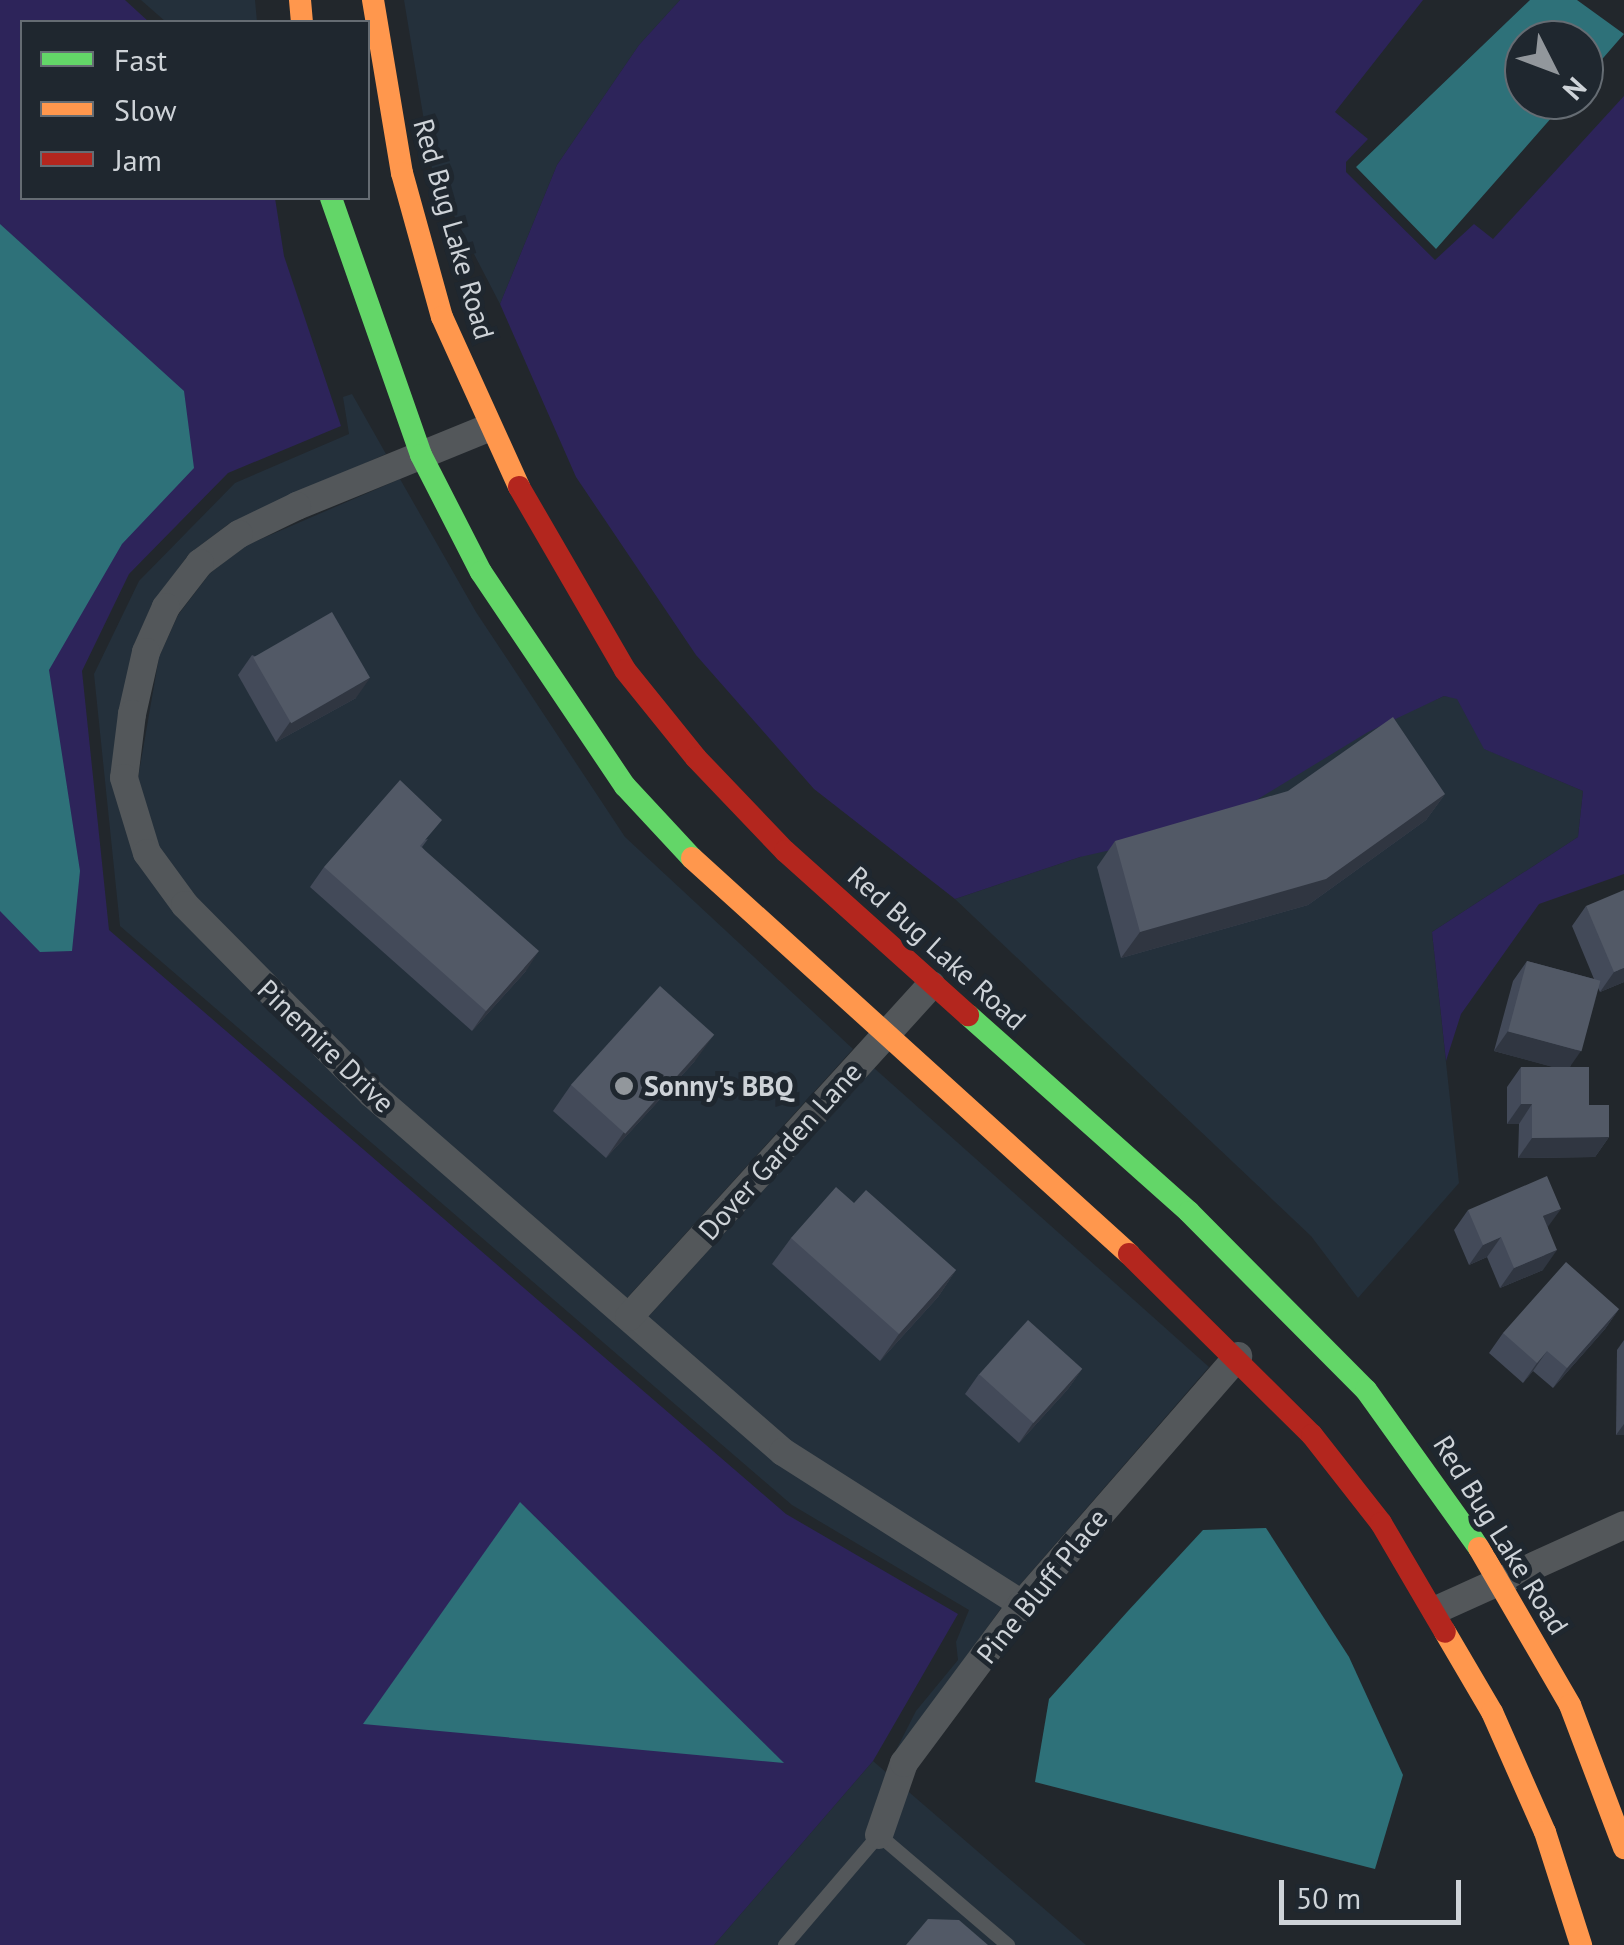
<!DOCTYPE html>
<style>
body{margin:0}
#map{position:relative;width:1624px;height:1945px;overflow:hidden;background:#22272c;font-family:"PT Sans",sans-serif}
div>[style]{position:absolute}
.built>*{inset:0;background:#24303b}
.green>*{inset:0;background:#2d245a}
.water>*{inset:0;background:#2e7179}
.lane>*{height:14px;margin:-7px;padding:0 7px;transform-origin:7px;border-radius:7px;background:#53575a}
.street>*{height:28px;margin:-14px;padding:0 14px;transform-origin:14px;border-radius:14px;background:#53575a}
.fast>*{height:22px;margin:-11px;padding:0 11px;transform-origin:11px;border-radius:11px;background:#63d668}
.slow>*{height:22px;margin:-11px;padding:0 11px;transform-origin:11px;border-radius:11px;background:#ff974d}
.jam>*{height:22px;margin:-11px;padding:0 11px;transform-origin:11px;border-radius:11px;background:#b3261e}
.wall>*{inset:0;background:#434a59}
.shaded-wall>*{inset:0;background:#303641}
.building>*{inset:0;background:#525966;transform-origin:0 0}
.dots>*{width:28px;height:28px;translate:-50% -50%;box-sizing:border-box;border:5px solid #1f272f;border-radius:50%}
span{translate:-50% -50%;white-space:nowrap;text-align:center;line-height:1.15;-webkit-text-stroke:10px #1f272f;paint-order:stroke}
.street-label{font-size:28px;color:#ced3d8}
.poi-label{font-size:28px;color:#ced3d8;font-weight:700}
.left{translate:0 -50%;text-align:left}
.legend{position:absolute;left:20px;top:20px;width:350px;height:180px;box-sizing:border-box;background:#1f272f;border:2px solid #656c73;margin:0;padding:12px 18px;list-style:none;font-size:30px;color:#ced3d8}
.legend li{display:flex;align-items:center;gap:20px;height:50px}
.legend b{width:50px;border:2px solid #656c73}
.north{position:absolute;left:1504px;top:20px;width:100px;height:100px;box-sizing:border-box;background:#1f272f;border:2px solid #656c73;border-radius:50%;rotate:132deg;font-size:28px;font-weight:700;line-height:40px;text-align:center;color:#ced3d8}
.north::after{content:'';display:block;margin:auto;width:35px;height:45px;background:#92979c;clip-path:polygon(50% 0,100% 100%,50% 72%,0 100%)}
.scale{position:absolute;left:1279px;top:1880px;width:182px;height:45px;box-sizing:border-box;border:5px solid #ced3d8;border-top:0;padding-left:12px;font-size:30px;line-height:35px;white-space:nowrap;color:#ced3d8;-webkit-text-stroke:8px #1f272f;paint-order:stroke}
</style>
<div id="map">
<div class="built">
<i style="clip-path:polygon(141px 0,255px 0,257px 22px,166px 22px)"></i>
<i style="clip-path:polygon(404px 0,680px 0,639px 45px,557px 165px,500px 304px,433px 175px)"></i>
<i style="clip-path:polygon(352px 394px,386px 454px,230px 523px,189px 554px,154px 601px,133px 647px,111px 775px,134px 855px,775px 1461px,1002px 1607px,890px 1762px,916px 1711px,958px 1660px,956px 1642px,969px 1610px,792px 1505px,120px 926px,94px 674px,139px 581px,235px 483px,349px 434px,343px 397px)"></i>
<i style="clip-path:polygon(400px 479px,476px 612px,625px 837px,853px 1049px,627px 1298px,381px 1085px,195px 898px,159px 848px,138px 778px,159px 657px,178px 615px,210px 573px,247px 545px)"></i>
<i style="clip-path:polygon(1444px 696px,1457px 698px,1485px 749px,1583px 791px,1578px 837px,1432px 932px,1459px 1183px,1358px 1298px,1311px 1236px,955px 899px,1080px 857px)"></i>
<i style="clip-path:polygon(874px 1068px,1209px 1367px,1018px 1587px,791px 1442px,648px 1317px)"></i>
<i style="clip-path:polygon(873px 1761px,1086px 1945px,714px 1945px)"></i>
</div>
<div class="green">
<i style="clip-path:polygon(0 0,125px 0,149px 22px,22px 22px,22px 198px,275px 198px,284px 256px,341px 426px,228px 473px,129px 574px,82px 671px,109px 930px,786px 1514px,958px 1614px,873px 1761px,714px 1945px,0 1945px)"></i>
<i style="clip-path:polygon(680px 0,1423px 0,1335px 112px,1368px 139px,1346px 162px,1346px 172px,1435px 260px,1474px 224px,1493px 239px,1624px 96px,1624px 874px,1539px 904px,1461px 1014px,1446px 1061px,1432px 932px,1578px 837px,1583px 791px,1484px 749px,1457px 699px,1444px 696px,1368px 732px,1212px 827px,1080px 857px,955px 899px,814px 789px,696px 655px,576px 477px,500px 304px,557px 165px,639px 45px)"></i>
</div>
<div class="water">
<i style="clip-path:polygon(1530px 0,1577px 0,1624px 34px,1584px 80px,1584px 40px,1524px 40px,1524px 100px,1567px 100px,1436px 249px,1356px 167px)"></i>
<i style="clip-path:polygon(0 224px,184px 391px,194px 468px,122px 544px,49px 670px,80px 871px,72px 951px,40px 952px,0 911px)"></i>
<i style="clip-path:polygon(520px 1502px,784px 1763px,363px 1724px)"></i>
<i style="clip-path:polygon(1266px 1528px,1349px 1657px,1403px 1775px,1375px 1869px,1035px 1782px,1049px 1699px,1128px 1611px,1203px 1530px)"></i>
</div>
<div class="lane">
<i style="left:785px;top:1945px;width:145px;rotate:-49.5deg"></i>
<i style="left:879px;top:1835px;width:170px;rotate:40.5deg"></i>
</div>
<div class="street">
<i style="left:488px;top:428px;width:206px;rotate:157.8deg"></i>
<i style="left:297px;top:506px;width:64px;rotate:154.2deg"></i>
<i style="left:239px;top:534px;width:49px;rotate:143.4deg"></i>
<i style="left:200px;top:563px;width:56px;rotate:127.7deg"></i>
<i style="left:166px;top:607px;width:49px;rotate:114deg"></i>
<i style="left:146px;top:652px;width:64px;rotate:102.7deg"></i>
<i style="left:132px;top:714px;width:64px;rotate:97.1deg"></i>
<i style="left:124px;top:778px;width:78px;rotate:73deg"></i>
<i style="left:147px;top:853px;width:64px;rotate:53.8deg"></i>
<i style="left:185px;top:905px;width:266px;rotate:45.3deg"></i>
<i style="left:372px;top:1094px;width:545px;rotate:41.06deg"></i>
<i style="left:783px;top:1452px;width:283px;rotate:32.5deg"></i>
<i style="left:629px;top:1317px;width:449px;rotate:-47.7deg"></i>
<i style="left:1436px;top:1610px;width:206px;rotate:-24.3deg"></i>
<i style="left:879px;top:1835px;width:76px;rotate:-70.9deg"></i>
<i style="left:904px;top:1763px;width:198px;rotate:-53.4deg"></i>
<i style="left:1022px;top:1604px;width:329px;rotate:-48.9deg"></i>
</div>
<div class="fast">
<i style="left:331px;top:198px;width:272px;rotate:70.7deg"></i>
<i style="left:421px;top:455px;width:131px;rotate:62.9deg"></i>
<i style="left:481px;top:572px;width:258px;rotate:56.1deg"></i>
<i style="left:625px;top:786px;width:98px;rotate:47.1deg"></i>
<i style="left:968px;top:1015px;width:296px;rotate:41.7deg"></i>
<i style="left:1189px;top:1212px;width:251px;rotate:45.2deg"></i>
<i style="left:1366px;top:1390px;width:194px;rotate:54.4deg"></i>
</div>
<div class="slow">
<i style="left:300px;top:0;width:22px;rotate:85deg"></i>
<i style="left:373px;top:0;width:175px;rotate:80.5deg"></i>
<i style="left:402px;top:173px;width:149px;rotate:74.5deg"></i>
<i style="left:442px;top:317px;width:187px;rotate:65.6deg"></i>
<i style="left:692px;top:858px;width:590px;rotate:42.18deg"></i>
<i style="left:1479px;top:1548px;width:181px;rotate:59.9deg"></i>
<i style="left:1570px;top:1705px;width:153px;rotate:69.3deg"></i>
<i style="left:1445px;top:1632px;width:93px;rotate:59.6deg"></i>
<i style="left:1492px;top:1712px;width:131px;rotate:66.2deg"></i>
<i style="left:1545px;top:1832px;width:119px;rotate:72.3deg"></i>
</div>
<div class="jam">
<i style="left:519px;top:487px;width:211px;rotate:59.9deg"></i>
<i style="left:625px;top:670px;width:113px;rotate:51.1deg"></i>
<i style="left:696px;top:758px;width:129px;rotate:46.3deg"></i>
<i style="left:785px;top:851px;width:246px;rotate:41.9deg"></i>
<i style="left:1129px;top:1254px;width:257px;rotate:44.7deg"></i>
<i style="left:1312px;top:1435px;width:112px;rotate:51.9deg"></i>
<i style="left:1381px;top:1523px;width:126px;rotate:59.6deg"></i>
</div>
<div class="wall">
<i style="clip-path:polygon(252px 655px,356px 698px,276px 742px,238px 675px)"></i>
<i style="clip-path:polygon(1445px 794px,1426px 820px,1308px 905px,1121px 958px,1097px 867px,1115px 841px)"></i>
<i style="clip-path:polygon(428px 839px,422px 847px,526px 971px,472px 1031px,310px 887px,324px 867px)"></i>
<i style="clip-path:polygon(1586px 906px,1624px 982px,1600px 992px,1598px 988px,1570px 1067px,1589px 1105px,1609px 1137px,1595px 1157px,1518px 1158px,1519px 1124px,1507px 1124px,1507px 1087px,1521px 1067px,1554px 1067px,1494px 1051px,1513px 981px,1527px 961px,1594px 979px,1572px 926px)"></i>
<i style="clip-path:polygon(695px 1061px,606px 1158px,553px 1111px,571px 1085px)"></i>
<i style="clip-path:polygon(854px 1203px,956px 1270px,938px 1297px,880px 1361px,772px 1264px,791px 1238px)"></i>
<i style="clip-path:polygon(1468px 1210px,1548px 1227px,1543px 1270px,1500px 1288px,1487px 1257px,1469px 1265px,1454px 1230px)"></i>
<i style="clip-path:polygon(1619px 1309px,1605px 1329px,1553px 1388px,1533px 1371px,1523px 1383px,1489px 1353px,1503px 1333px)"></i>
<i style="clip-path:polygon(1624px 1340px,1624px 1435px,1616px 1435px,1617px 1350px)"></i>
<i style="clip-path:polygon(1082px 1369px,1068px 1389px,1019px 1443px,965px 1394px,979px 1374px)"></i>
</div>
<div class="shaded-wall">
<i style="clip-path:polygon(370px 678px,356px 698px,276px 742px,290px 722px)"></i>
<i style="clip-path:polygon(1445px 794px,1426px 820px,1308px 905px,1121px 958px,1140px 932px)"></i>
<i style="clip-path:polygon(539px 951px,526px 971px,472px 1031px,486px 1011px)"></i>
<i style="clip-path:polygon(1624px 968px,1624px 982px,1600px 992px,1614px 972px)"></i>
<i style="clip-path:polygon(1508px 1031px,1581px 1051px,1567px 1071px,1494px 1051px)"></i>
<i style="clip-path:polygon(714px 1035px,695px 1061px,606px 1158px,624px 1132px)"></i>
<i style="clip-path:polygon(1521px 1104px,1532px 1104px,1519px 1124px,1507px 1124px)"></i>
<i style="clip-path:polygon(1609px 1137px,1595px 1157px,1518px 1158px,1532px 1138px)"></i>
<i style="clip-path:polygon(1561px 1209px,1547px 1228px,1543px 1216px)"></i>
<i style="clip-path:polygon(1501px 1237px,1487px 1257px,1469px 1265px,1483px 1245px)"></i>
<i style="clip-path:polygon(1557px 1250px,1543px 1270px,1500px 1288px,1514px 1268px)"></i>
<i style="clip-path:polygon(956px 1270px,938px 1297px,880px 1361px,899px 1334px)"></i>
<i style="clip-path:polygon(1619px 1309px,1605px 1329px,1553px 1388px,1567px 1368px)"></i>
<i style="clip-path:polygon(1547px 1351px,1533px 1371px,1523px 1383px,1537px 1363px)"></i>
<i style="clip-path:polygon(1082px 1369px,1068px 1389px,1019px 1443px,1033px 1423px)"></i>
<i style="clip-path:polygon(1624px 1424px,1624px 1435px,1616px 1435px)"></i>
</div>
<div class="building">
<i style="left:332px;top:612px;width:76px;height:91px;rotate:60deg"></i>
<i style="clip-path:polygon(1393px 717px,1445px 794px,1326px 879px,1140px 932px,1115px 841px,1288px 791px)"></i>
<i style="clip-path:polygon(400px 780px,442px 820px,420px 846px,539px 951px,486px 1011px,324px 867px)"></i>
<i style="clip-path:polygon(1624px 890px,1624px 968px,1614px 972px,1586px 906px)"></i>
<i style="left:1527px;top:961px;width:76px;height:73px;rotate:15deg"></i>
<i style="left:660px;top:986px;width:73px;height:133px;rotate:42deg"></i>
<i style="clip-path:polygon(1521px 1067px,1589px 1067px,1589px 1105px,1609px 1105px,1609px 1137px,1532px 1138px,1532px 1104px,1521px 1104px)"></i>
<i style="clip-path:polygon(1547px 1176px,1561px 1209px,1543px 1216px,1557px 1250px,1514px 1268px,1501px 1237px,1483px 1245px,1468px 1210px)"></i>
<i style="clip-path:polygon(836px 1187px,854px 1203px,866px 1190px,956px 1270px,899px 1334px,791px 1238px)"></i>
<i style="clip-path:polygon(1566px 1262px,1619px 1309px,1567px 1368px,1547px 1351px,1537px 1363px,1503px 1333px)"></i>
<i style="left:1028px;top:1320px;width:73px;height:73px;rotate:42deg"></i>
<i style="clip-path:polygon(928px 1919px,959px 1920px,988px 1945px,906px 1945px)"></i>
</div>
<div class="dots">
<i style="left:624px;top:1086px;background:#92979c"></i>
</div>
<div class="street-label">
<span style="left:454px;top:229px;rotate:74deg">Red Bug Lake Road</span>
<span style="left:937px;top:948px;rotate:42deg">Red Bug Lake Road</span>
<span style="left:326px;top:1046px;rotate:44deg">Pinemire Drive</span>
<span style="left:780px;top:1151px;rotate:-48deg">Dover Garden Lane</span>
<span style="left:1501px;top:1535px;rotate:58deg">Red Bug Lake Road</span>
<span style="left:1042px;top:1586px;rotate:-51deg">Pine Bluff Place</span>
</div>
<div class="poi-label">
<span class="left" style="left:644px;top:1086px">Sonny's BBQ</span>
</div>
<ul class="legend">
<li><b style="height:12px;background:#63d668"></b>Fast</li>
<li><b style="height:12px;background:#ff974d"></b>Slow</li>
<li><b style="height:12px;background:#b3261e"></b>Jam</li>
</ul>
<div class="north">N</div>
<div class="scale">50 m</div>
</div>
